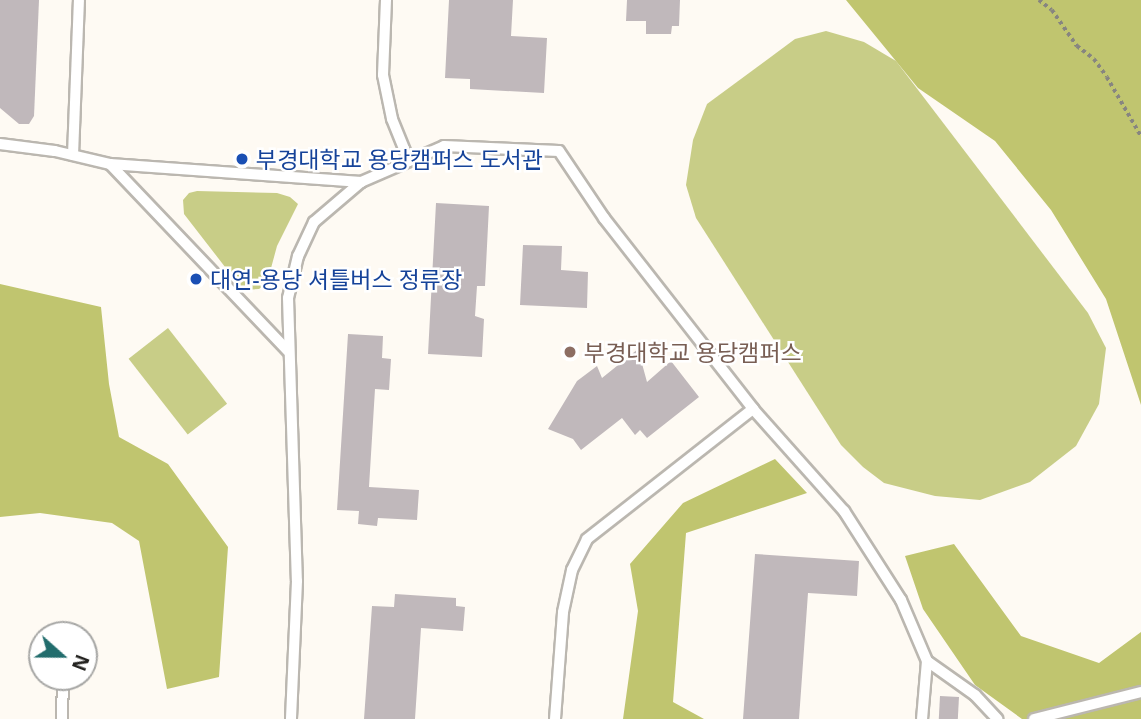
<!DOCTYPE html>
<meta charset="utf-8">
<style>
body{margin:0}
#map{position:relative;width:1141px;height:719px;overflow:hidden;background:#fefaf3;font-family:"Noto Sans","Noto Sans KR",sans-serif}
div>[style]{position:absolute}
.green>*{inset:0;background:#c8cd87;transform-origin:0 0}
.forest>*{inset:0;background:#c0c56f}
.building>*{inset:0;background:#c0b8bb;transform-origin:0 0}
.path>*{height:3.5px;margin-top:-1.75px;transform-origin:0;background:repeating-linear-gradient(90deg,#878580 0 3.5px,transparent 0 7px)}
.roads{filter:drop-shadow(2px 0 #bbb7b0) drop-shadow(-2px 0 #bbb7b0) drop-shadow(0 2px #bbb7b0) drop-shadow(0 -2px #bbb7b0)}
.service>*{height:10px;margin:-5px;padding:0 5px;transform-origin:5px;border-radius:5px;background:#fff}
.dots>*{width:19px;height:19px;translate:-50% -50%;box-sizing:border-box;border:4px solid #fff;border-radius:50%}
span{translate:-50% -50%;white-space:nowrap;text-align:center;line-height:1.15;-webkit-text-stroke:5px #fff;paint-order:stroke}
.transit-label{font-size:23px;color:#164399}
.left{translate:0 -50%;text-align:left}
.education-label{font-size:23px;color:#785e54}
.north{position:absolute;left:28px;top:621px;width:70px;height:70px;box-sizing:border-box;background:#fff;border:2px solid #a7a7a5;border-radius:50%;rotate:111deg;font-size:19px;font-weight:700;line-height:28px;text-align:center;color:#23221f}
.north::after{content:'';display:block;margin:auto;width:24px;height:32px;background:#226d6d;clip-path:polygon(50% 0,100% 100%,50% 72%,0 100%)}
</style>
<div id="map">
<div class="green">
<i style="clip-path:polygon(826px 31px,864px 42px,896px 61px,1088px 313px,1106px 348px,1099px 404px,1076px 446px,1030px 482px,980px 500px,935px 496px,884px 483px,863px 467px,841px 445px,696px 218px,686px 185px,693px 140px,707px 104px,795px 39px)"></i>
<i style="clip-path:polygon(197px 191px,277px 193px,290px 197px,298px 204px,277px 246px,267px 283px,259px 289px,245px 290px,239px 285px,184px 214px,183px 200px,189px 193px)"></i>
<i style="left:168px;top:328px;width:96px;height:50px;rotate:52deg"></i>
</div>
<div class="forest">
<i style="clip-path:polygon(846px 0,1141px 0,1141px 405px,1106px 299px,1051px 210px,995px 141px,918px 88px)"></i>
<i style="clip-path:polygon(0 284px,101px 307px,109px 384px,119px 437px,168px 464px,228px 547px,219px 677px,167px 689px,139px 541px,112px 523px,40px 513px,0 517px)"></i>
<i style="clip-path:polygon(775px 459px,807px 493px,686px 533px,673px 702px,704px 719px,623px 719px,638px 611px,630px 564px,683px 503px)"></i>
<i style="clip-path:polygon(954px 544px,1021px 636px,1099px 663px,1141px 632px,1141px 719px,1022px 719px,975px 685px,923px 609px,905px 556px)"></i>
</div>
<div class="building">
<i style="clip-path:polygon(0 0,39px 0,34px 116px,29px 124px,19px 124px,0 108px)"></i>
<i style="clip-path:polygon(449px 0,513px 0,511px 36px,547px 38px,544px 93px,470px 89px,470px 79px,445px 78px)"></i>
<i style="clip-path:polygon(627px 0,680px 0,679px 26px,672px 26px,671px 34px,646px 34px,646px 21px,626px 21px)"></i>
<i style="clip-path:polygon(436px 203px,489px 206px,485px 286px,477px 286px,475px 316px,484px 319px,482px 357px,428px 354px)"></i>
<i style="clip-path:polygon(523px 245px,562px 246px,561px 270px,588px 272px,587px 308px,520px 305px)"></i>
<i style="clip-path:polygon(348px 334px,383px 336px,382px 358px,391px 359px,389px 390px,375px 389px,369px 487px,419px 490px,417px 520px,378px 518px,377px 526px,358px 524px,359px 511px,337px 510px)"></i>
<i style="clip-path:polygon(638px 349px,647px 382px,671px 361px,699px 397px,647px 438px,640px 430px,635px 435px,622px 418px,581px 450px,573px 439px,548px 429px,577px 381px,597px 366px,602px 378px)"></i>
<i style="clip-path:polygon(755px 554px,859px 561px,857px 596px,808px 593px,799px 719px,743px 719px)"></i>
<i style="clip-path:polygon(395px 594px,456px 598px,456px 606px,465px 607px,463px 631px,421px 628px,415px 719px,364px 719px,372px 606px,394px 607px)"></i>
<i style="left:940px;top:696px;width:19px;height:23px;rotate:3deg"></i>
</div>
<div class="path">
<i style="left:1039px;top:0;width:16px;rotate:38deg"></i>
<i style="left:1052px;top:10px;width:44px;rotate:55.2deg"></i>
<i style="left:1077px;top:46px;width:21px;rotate:37deg"></i>
<i style="left:1094px;top:59px;width:22px;rotate:54deg"></i>
<i style="left:1107px;top:77px;width:68px;rotate:60deg"></i>
</div>
<div class="roads">
<div class="service">
<i style="left:386px;top:0;width:75px;rotate:92.3deg"></i>
<i style="left:383px;top:75px;width:45px;rotate:78.4deg"></i>
<i style="left:392px;top:119px;width:45px;rotate:68deg"></i>
<i style="left:0;top:144px;width:55px;rotate:7.3deg"></i>
<i style="left:55px;top:151px;width:57px;rotate:13.3deg"></i>
<i style="left:73px;top:155px;width:155px;rotate:-87.8deg"></i>
<i style="left:361px;top:182px;width:90px;rotate:-23.4deg"></i>
<i style="left:444px;top:146px;width:115px;rotate:2.5deg"></i>
<i style="left:559px;top:151px;width:81px;rotate:56.1deg"></i>
<i style="left:604px;top:218px;width:242px;rotate:52deg"></i>
<i style="left:753px;top:409px;width:137px;rotate:48.3deg"></i>
<i style="left:844px;top:511px;width:106px;rotate:57.4deg"></i>
<i style="left:901px;top:600px;width:66px;rotate:66.9deg"></i>
<i style="left:927px;top:661px;width:58px;rotate:94.9deg"></i>
<i style="left:288px;top:351px;width:258px;rotate:-133.6deg"></i>
<i style="left:110px;top:164px;width:252px;rotate:4.1deg"></i>
<i style="left:361px;top:182px;width:62px;rotate:139.6deg"></i>
<i style="left:314px;top:222px;width:38px;rotate:115deg"></i>
<i style="left:298px;top:256px;width:43px;rotate:103.4deg"></i>
<i style="left:288px;top:298px;width:283px;rotate:88.2deg"></i>
<i style="left:297px;top:581px;width:138px;rotate:92.5deg"></i>
<i style="left:927px;top:661px;width:59px;rotate:35.3deg"></i>
<i style="left:975px;top:695px;width:33px;rotate:47deg"></i>
<i style="left:62px;top:719px;width:42px;rotate:-88.6deg"></i>
<i style="left:555px;top:719px;width:107px;rotate:-85.7deg"></i>
<i style="left:563px;top:612px;width:43px;rotate:-77.9deg"></i>
<i style="left:572px;top:570px;width:34px;rotate:-64deg"></i>
<i style="left:587px;top:539px;width:211px;rotate:-38.1deg"></i>
<i style="left:1034px;top:719px;width:110px;rotate:-14.2deg"></i>
</div>
</div>
<div class="dots">
<i style="left:242px;top:159px;background:#1a4fb4"></i>
<i style="left:196px;top:279px;background:#1a4fb4"></i>
<i style="left:570px;top:352px;background:#8d6e63"></i>
</div>
<div class="transit-label">
<span class="left" style="left:256px;top:159px">부경대학교 용당캠퍼스 도서관</span>
<span class="left" style="left:210px;top:279px">대연-용당 셔틀버스 정류장</span>
</div>
<div class="education-label">
<span class="left" style="left:584px;top:352px">부경대학교 용당캠퍼스</span>
</div>
<div class="north">N</div>
</div>
